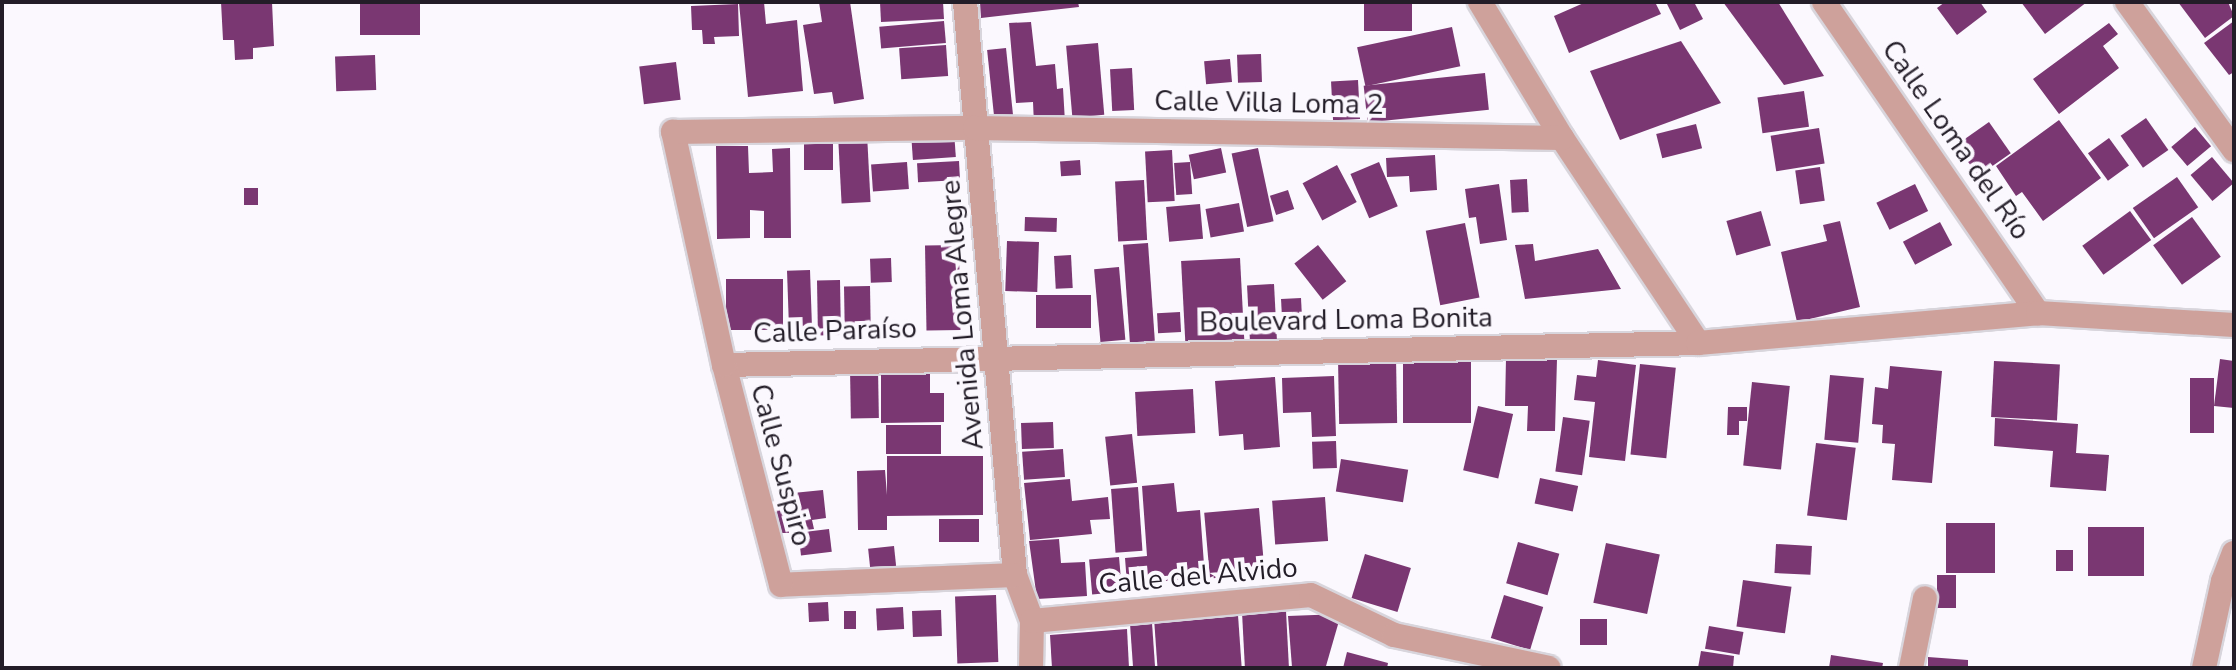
<!DOCTYPE html>
<meta charset="utf-8">
<style>
body{margin:0}
#map{position:relative;width:2236px;height:670px;overflow:hidden;background:#fbf8fe;font-family:"Nunito Sans",sans-serif}
div>[style]{position:absolute}
.building>*{inset:0;background:#7a3772;transform-origin:0 0}
.roads{filter:drop-shadow(2px 0 #d8d5dc) drop-shadow(-2px 0 #d8d5dc) drop-shadow(0 2px #d8d5dc) drop-shadow(0 -2px #d8d5dc)}
.minor>*{height:24px;margin:-12px;padding:0 12px;transform-origin:12px;border-radius:12px;background:#cea19b}
span{translate:-50% -50%;white-space:nowrap;text-align:center;line-height:1.15;-webkit-text-stroke:8px #fbf8fe;paint-order:stroke}
.street-label{font-size:28px;color:#231d28}
.frame{position:absolute;inset:0;border:4px solid #231d28;pointer-events:none}
</style>
<div id="map">
<div class="building">
<i style="clip-path:polygon(221px 2px,272px 2px,274px 46px,253px 48px,253px 59px,235px 60px,234px 40px,223px 40px)"></i>
<i style="clip-path:polygon(764px 2px,766px 24px,797px 20px,803px 91px,748px 97px,739px 3px)"></i>
<i style="clip-path:polygon(819px 2px,850px 2px,864px 99px,834px 104px,832px 92px,814px 94px,803px 25px,822px 22px)"></i>
<i style="clip-path:polygon(880px 2px,943px 2px,944px 19px,881px 22px)"></i>
<i style="clip-path:polygon(980px 2px,1078px 2px,1079px 7px,981px 18px)"></i>
<i style="left:1364px;top:2px;width:48px;height:29px"></i>
<i style="clip-path:polygon(1586px 2px,1655px 2px,1661px 14px,1569px 53px,1554px 16px)"></i>
<i style="clip-path:polygon(1666px 2px,1694px 2px,1703px 19px,1680px 30px)"></i>
<i style="clip-path:polygon(1723px 2px,1778px 2px,1824px 76px,1784px 85px)"></i>
<i style="clip-path:polygon(1945px 2px,1980px 2px,1987px 12px,1957px 35px,1937px 8px)"></i>
<i style="clip-path:polygon(2021px 2px,2087px 2px,2045px 34px)"></i>
<i style="clip-path:polygon(2178px 2px,2228px 2px,2234px 16px,2205px 38px)"></i>
<i style="left:420px;top:4px;width:31px;height:60px;rotate:90deg"></i>
<i style="clip-path:polygon(738px 4px,739px 36px,714px 37px,715px 44px,703px 44px,702px 30px,692px 30px,691px 6px)"></i>
<i style="left:944px;top:21px;width:22px;height:65px;rotate:85deg"></i>
<i style="clip-path:polygon(2234px 21px,2234px 72px,2229px 75px,2204px 43px)"></i>
<i style="clip-path:polygon(1031px 22px,1036px 66px,1055px 64px,1057px 89px,1063px 88px,1065px 122px,1034px 125px,1033px 102px,1016px 103px,1009px 23px)"></i>
<i style="clip-path:polygon(2109px 23px,2118px 34px,2103px 46px,2119px 68px,2059px 114px,2033px 79px)"></i>
<i style="left:1452px;top:27px;width:40px;height:97px;rotate:78deg"></i>
<i style="clip-path:polygon(1681px 41px,1721px 103px,1620px 140px,1590px 71px)"></i>
<i style="left:1098px;top:43px;width:72px;height:32px;rotate:85deg"></i>
<i style="left:946px;top:45px;width:31px;height:47px;rotate:86deg"></i>
<i style="left:1006px;top:48px;width:68px;height:19px;rotate:84deg"></i>
<i style="left:1261px;top:54px;width:28px;height:24px;rotate:88deg"></i>
<i style="left:375px;top:55px;width:35px;height:40px;rotate:88deg"></i>
<i style="left:1230px;top:59px;width:23px;height:26px;rotate:85deg"></i>
<i style="left:676px;top:62px;width:38px;height:37px;rotate:83deg"></i>
<i style="left:1132px;top:68px;width:42px;height:22px;rotate:87deg"></i>
<i style="left:1485px;top:73px;width:37px;height:122px;rotate:84deg"></i>
<i style="left:1358px;top:80px;width:39px;height:27px;rotate:87deg"></i>
<i style="left:1804px;top:91px;width:36px;height:47px;rotate:82deg"></i>
<i style="left:2146px;top:118px;width:39px;height:31px;rotate:55deg"></i>
<i style="clip-path:polygon(2059px 120px,2101px 178px,2043px 221px,2022px 192px,2016px 196px,1996px 166px)"></i>
<i style="left:1989px;top:122px;width:38px;height:40px;rotate:55deg"></i>
<i style="left:1696px;top:124px;width:25px;height:41px;rotate:76deg"></i>
<i style="left:2195px;top:127px;width:25px;height:31px;rotate:50deg"></i>
<i style="left:1819px;top:128px;width:36px;height:49px;rotate:81deg"></i>
<i style="left:954px;top:131px;width:26px;height:43px;rotate:86deg"></i>
<i style="left:867px;top:134px;width:68px;height:29px;rotate:87deg"></i>
<i style="left:804px;top:135px;width:29px;height:35px"></i>
<i style="left:2109px;top:138px;width:34px;height:26px;rotate:54deg"></i>
<i style="clip-path:polygon(716px 146px,748px 146px,749px 173px,773px 172px,772px 149px,790px 148px,791px 238px,764px 238px,764px 211px,750px 210px,750px 238px,717px 239px)"></i>
<i style="left:1221px;top:148px;width:25px;height:33px;rotate:78deg"></i>
<i style="left:1258px;top:148px;width:75px;height:27px;rotate:78deg"></i>
<i style="left:1172px;top:150px;width:51px;height:27px;rotate:87deg"></i>
<i style="clip-path:polygon(1435px 155px,1437px 190px,1410px 192px,1409px 176px,1387px 177px,1386px 158px)"></i>
<i style="left:2212px;top:157px;width:34px;height:28px;rotate:50deg"></i>
<i style="left:1080px;top:160px;width:15px;height:20px;rotate:86deg"></i>
<i style="left:959px;top:161px;width:19px;height:42px;rotate:87deg"></i>
<i style="left:907px;top:162px;width:27px;height:36px;rotate:86deg"></i>
<i style="left:1190px;top:162px;width:32px;height:16px;rotate:86deg"></i>
<i style="left:1379px;top:162px;width:48px;height:31px;rotate:67deg"></i>
<i style="left:1337px;top:165px;width:42px;height:39px;rotate:62deg"></i>
<i style="left:1820px;top:167px;width:34px;height:25px;rotate:82deg"></i>
<i style="left:2177px;top:177px;width:37px;height:54px;rotate:55deg"></i>
<i style="left:1527px;top:179px;width:33px;height:17px;rotate:87deg"></i>
<i style="left:1144px;top:180px;width:60px;height:29px;rotate:87deg"></i>
<i style="clip-path:polygon(1499px 184px,1507px 240px,1480px 244px,1476px 217px,1469px 218px,1465px 189px)"></i>
<i style="left:1915px;top:184px;width:30px;height:43px;rotate:64deg"></i>
<i style="left:244px;top:188px;width:14px;height:17px"></i>
<i style="left:1288px;top:190px;width:20px;height:19px;rotate:72deg"></i>
<i style="left:1239px;top:203px;width:29px;height:34px;rotate:80deg"></i>
<i style="left:1200px;top:204px;width:35px;height:34px;rotate:85deg"></i>
<i style="left:1761px;top:211px;width:36px;height:36px;rotate:74deg"></i>
<i style="left:2130px;top:211px;width:36px;height:59px;rotate:54deg"></i>
<i style="left:1025px;top:217px;width:32px;height:14px;rotate:2deg"></i>
<i style="left:2192px;top:217px;width:49px;height:48px;rotate:54deg"></i>
<i style="clip-path:polygon(1840px 221px,1860px 307px,1797px 322px,1781px 252px,1827px 241px,1823px 225px)"></i>
<i style="left:1940px;top:222px;width:26px;height:42px;rotate:62deg"></i>
<i style="left:1465px;top:223px;width:76px;height:40px;rotate:79deg"></i>
<i style="left:1007px;top:241px;width:32px;height:50px;rotate:2deg"></i>
<i style="left:1148px;top:243px;width:98px;height:25px;rotate:86deg"></i>
<i style="clip-path:polygon(1533px 244px,1535px 261px,1598px 249px,1621px 289px,1525px 299px,1515px 245px)"></i>
<i style="left:959px;top:245px;width:85px;height:34px;rotate:89deg"></i>
<i style="left:1318px;top:245px;width:46px;height:30px;rotate:52deg"></i>
<i style="left:1071px;top:255px;width:33px;height:17px;rotate:87deg"></i>
<i style="left:891px;top:258px;width:24px;height:21px;rotate:88deg"></i>
<i style="left:1240px;top:258px;width:81px;height:59px;rotate:87deg"></i>
<i style="left:1119px;top:267px;width:73px;height:25px;rotate:85deg"></i>
<i style="left:810px;top:270px;width:69px;height:23px;rotate:88deg"></i>
<i style="left:726px;top:279px;width:57px;height:51px"></i>
<i style="left:840px;top:280px;width:55px;height:23px;rotate:89deg"></i>
<i style="left:1274px;top:284px;width:56px;height:27px;rotate:87deg"></i>
<i style="left:870px;top:286px;width:39px;height:26px;rotate:89deg"></i>
<i style="left:1091px;top:295px;width:33px;height:55px;rotate:90deg"></i>
<i style="left:1301px;top:298px;width:19px;height:20px;rotate:87deg"></i>
<i style="left:1180px;top:312px;width:20px;height:23px;rotate:87deg"></i>
<i style="left:1396px;top:357px;width:66px;height:58px;rotate:89deg"></i>
<i style="clip-path:polygon(1506px 358px,1557px 359px,1555px 431px,1527px 431px,1528px 406px,1505px 406px)"></i>
<i style="clip-path:polygon(2220px 359px,2234px 361px,2234px 408px,2214px 406px)"></i>
<i style="clip-path:polygon(1598px 360px,1636px 365px,1625px 461px,1589px 457px,1595px 402px,1574px 400px,1577px 375px,1596px 377px)"></i>
<i style="left:1994px;top:361px;width:66px;height:56px;rotate:3deg"></i>
<i style="left:1403px;top:362px;width:68px;height:61px"></i>
<i style="clip-path:polygon(881px 363px,930px 363px,930px 393px,944px 393px,944px 422px,881px 423px)"></i>
<i style="left:1640px;top:364px;width:36px;height:91px;rotate:6deg"></i>
<i style="clip-path:polygon(1890px 366px,1942px 371px,1932px 483px,1892px 480px,1895px 444px,1882px 443px,1883px 425px,1872px 424px,1875px 387px,1888px 389px)"></i>
<i style="left:878px;top:368px;width:50px;height:28px;rotate:89deg"></i>
<i style="left:1830px;top:375px;width:34px;height:65px;rotate:5deg"></i>
<i style="clip-path:polygon(1334px 376px,1336px 436px,1312px 437px,1311px 412px,1283px 413px,1282px 378px)"></i>
<i style="clip-path:polygon(1275px 377px,1280px 447px,1244px 450px,1243px 434px,1219px 436px,1215px 381px)"></i>
<i style="left:2190px;top:378px;width:24px;height:55px"></i>
<i style="left:1752px;top:382px;width:38px;height:84px;rotate:6deg"></i>
<i style="left:1193px;top:389px;width:44px;height:58px;rotate:87deg"></i>
<i style="left:1478px;top:406px;width:36px;height:66px;rotate:13deg"></i>
<i style="clip-path:polygon(1728px 407px,1747px 407px,1747px 421px,1739px 421px,1739px 435px,1727px 435px)"></i>
<i style="left:1563px;top:417px;width:27px;height:55px;rotate:8deg"></i>
<i style="clip-path:polygon(1995px 418px,2078px 424px,2076px 453px,2109px 455px,2106px 491px,2050px 487px,2053px 451px,1994px 446px)"></i>
<i style="left:1053px;top:422px;width:26px;height:32px;rotate:88deg"></i>
<i style="left:886px;top:425px;width:55px;height:29px"></i>
<i style="left:1132px;top:434px;width:49px;height:27px;rotate:84deg"></i>
<i style="left:1336px;top:441px;width:27px;height:24px;rotate:88deg"></i>
<i style="left:1816px;top:443px;width:40px;height:73px;rotate:7deg"></i>
<i style="left:1063px;top:449px;width:28px;height:41px;rotate:86deg"></i>
<i style="clip-path:polygon(887px 456px,983px 456px,983px 515px,887px 516px,887px 530px,858px 530px,857px 471px,885px 470px,887px 495px)"></i>
<i style="left:1341px;top:459px;width:68px;height:33px;rotate:9deg"></i>
<i style="left:1540px;top:478px;width:39px;height:26px;rotate:12deg"></i>
<i style="clip-path:polygon(1070px 479px,1072px 501px,1108px 497px,1110px 519px,1090px 520px,1092px 534px,1030px 540px,1024px 483px)"></i>
<i style="clip-path:polygon(1174px 483px,1177px 512px,1200px 510px,1205px 578px,1127px 584px,1125px 558px,1147px 556px,1142px 486px)"></i>
<i style="left:1138px;top:487px;width:64px;height:27px;rotate:86deg"></i>
<i style="clip-path:polygon(823px 490px,826px 518px,812px 520px,814px 529px,798px 531px,793px 493px)"></i>
<i style="left:1325px;top:497px;width:44px;height:53px;rotate:86deg"></i>
<i style="clip-path:polygon(788px 506px,789px 533px,780px 533px,779px 522px,767px 523px,767px 507px)"></i>
<i style="left:1259px;top:508px;width:66px;height:55px;rotate:85deg"></i>
<i style="left:939px;top:519px;width:40px;height:23px"></i>
<i style="left:1946px;top:523px;width:49px;height:50px"></i>
<i style="left:2088px;top:527px;width:56px;height:49px"></i>
<i style="left:829px;top:529px;width:23px;height:31px;rotate:83deg"></i>
<i style="clip-path:polygon(1059px 539px,1061px 563px,1085px 562px,1087px 596px,1037px 599px,1029px 541px)"></i>
<i style="left:1518px;top:542px;width:43px;height:43px;rotate:16deg"></i>
<i style="left:1606px;top:543px;width:55px;height:61px;rotate:12deg"></i>
<i style="left:1776px;top:544px;width:36px;height:29px;rotate:3deg"></i>
<i style="left:894px;top:546px;width:29px;height:26px;rotate:84deg"></i>
<i style="left:2056px;top:550px;width:17px;height:21px"></i>
<i style="left:1365px;top:554px;width:48px;height:46px;rotate:17deg"></i>
<i style="left:1119px;top:557px;width:35px;height:30px;rotate:85deg"></i>
<i style="left:1937px;top:575px;width:19px;height:33px"></i>
<i style="left:1743px;top:580px;width:49px;height:47px;rotate:8deg"></i>
<i style="left:996px;top:595px;width:67px;height:41px;rotate:88deg"></i>
<i style="left:1504px;top:595px;width:41px;height:45px;rotate:17deg"></i>
<i style="left:828px;top:602px;width:19px;height:20px;rotate:87deg"></i>
<i style="left:903px;top:607px;width:22px;height:27px;rotate:87deg"></i>
<i style="left:941px;top:610px;width:26px;height:29px;rotate:88deg"></i>
<i style="left:844px;top:611px;width:12px;height:18px"></i>
<i style="left:1286px;top:611px;width:57px;height:44px;rotate:87deg"></i>
<i style="clip-path:polygon(1341px 614px,1326px 666px,1292px 667px,1288px 616px)"></i>
<i style="left:1238px;top:615px;width:53px;height:84px;rotate:86deg"></i>
<i style="left:1580px;top:619px;width:27px;height:26px"></i>
<i style="left:1152px;top:623px;width:45px;height:22px;rotate:86deg"></i>
<i style="left:1709px;top:626px;width:35px;height:23px;rotate:10deg"></i>
<i style="clip-path:polygon(1127px 629px,1129px 668px,1052px 668px,1050px 635px)"></i>
<i style="clip-path:polygon(1701px 651px,1734px 656px,1733px 668px,1698px 668px)"></i>
<i style="clip-path:polygon(1347px 652px,1388px 663px,1387px 668px,1343px 668px)"></i>
<i style="clip-path:polygon(1831px 655px,1883px 663px,1882px 668px,1829px 668px)"></i>
<i style="clip-path:polygon(1928px 657px,1968px 660px,1968px 668px,1928px 668px)"></i>
</div>
<div class="roads">
<div class="minor">
<i style="left:965px;top:2px;width:575px;rotate:85.01deg"></i>
<i style="left:1015px;top:575px;width:49px;rotate:69.7deg"></i>
<i style="left:1032px;top:621px;width:47px;rotate:91.2deg"></i>
<i style="left:1480px;top:2px;width:159px;rotate:58.9deg"></i>
<i style="left:1562px;top:138px;width:246px;rotate:56.4deg"></i>
<i style="left:1824px;top:2px;width:378px;rotate:55.5deg"></i>
<i style="left:2127px;top:2px;width:183px;rotate:54.1deg"></i>
<i style="left:724px;top:365px;width:974px;rotate:-1.29deg"></i>
<i style="left:1698px;top:343px;width:341px;rotate:-5deg"></i>
<i style="left:2038px;top:313px;width:196px;rotate:3.5deg"></i>
<i style="left:1015px;top:575px;width:234px;rotate:177.6deg"></i>
<i style="left:781px;top:585px;width:227px;rotate:-104.5deg"></i>
<i style="left:724px;top:365px;width:239px;rotate:-102.3deg"></i>
<i style="left:673px;top:132px;width:302px;rotate:-0.8deg"></i>
<i style="left:975px;top:128px;width:587px;rotate:0.98deg"></i>
<i style="left:1032px;top:621px;width:280px;rotate:-5.3deg"></i>
<i style="left:1311px;top:595px;width:92px;rotate:25.7deg"></i>
<i style="left:1394px;top:635px;width:158px;rotate:12deg"></i>
<i style="left:1911px;top:668px;width:71px;rotate:-78.7deg"></i>
<i style="left:2204px;top:668px;width:89px;rotate:-77.7deg"></i>
<i style="left:2223px;top:581px;width:30px;rotate:-69deg"></i>
</div>
</div>
<div class="street-label">
<span style="left:1269px;top:103px;rotate:1deg">Calle Villa Loma 2</span>
<span style="left:1956px;top:140px;rotate:55deg">Calle Loma del Río</span>
<span style="left:962px;top:315px;rotate:-95deg">Avenida Loma Alegre</span>
<span style="left:1346px;top:320px;rotate:-1deg">Boulevard Loma Bonita</span>
<span style="left:835px;top:331px;rotate:-2deg">Calle Paraíso</span>
<span style="left:781px;top:465px;rotate:75deg">Calle Suspiro</span>
<span style="left:1198px;top:576px;rotate:-5deg">Calle del Alvido</span>
</div>
<div class="frame"></div>
</div>
